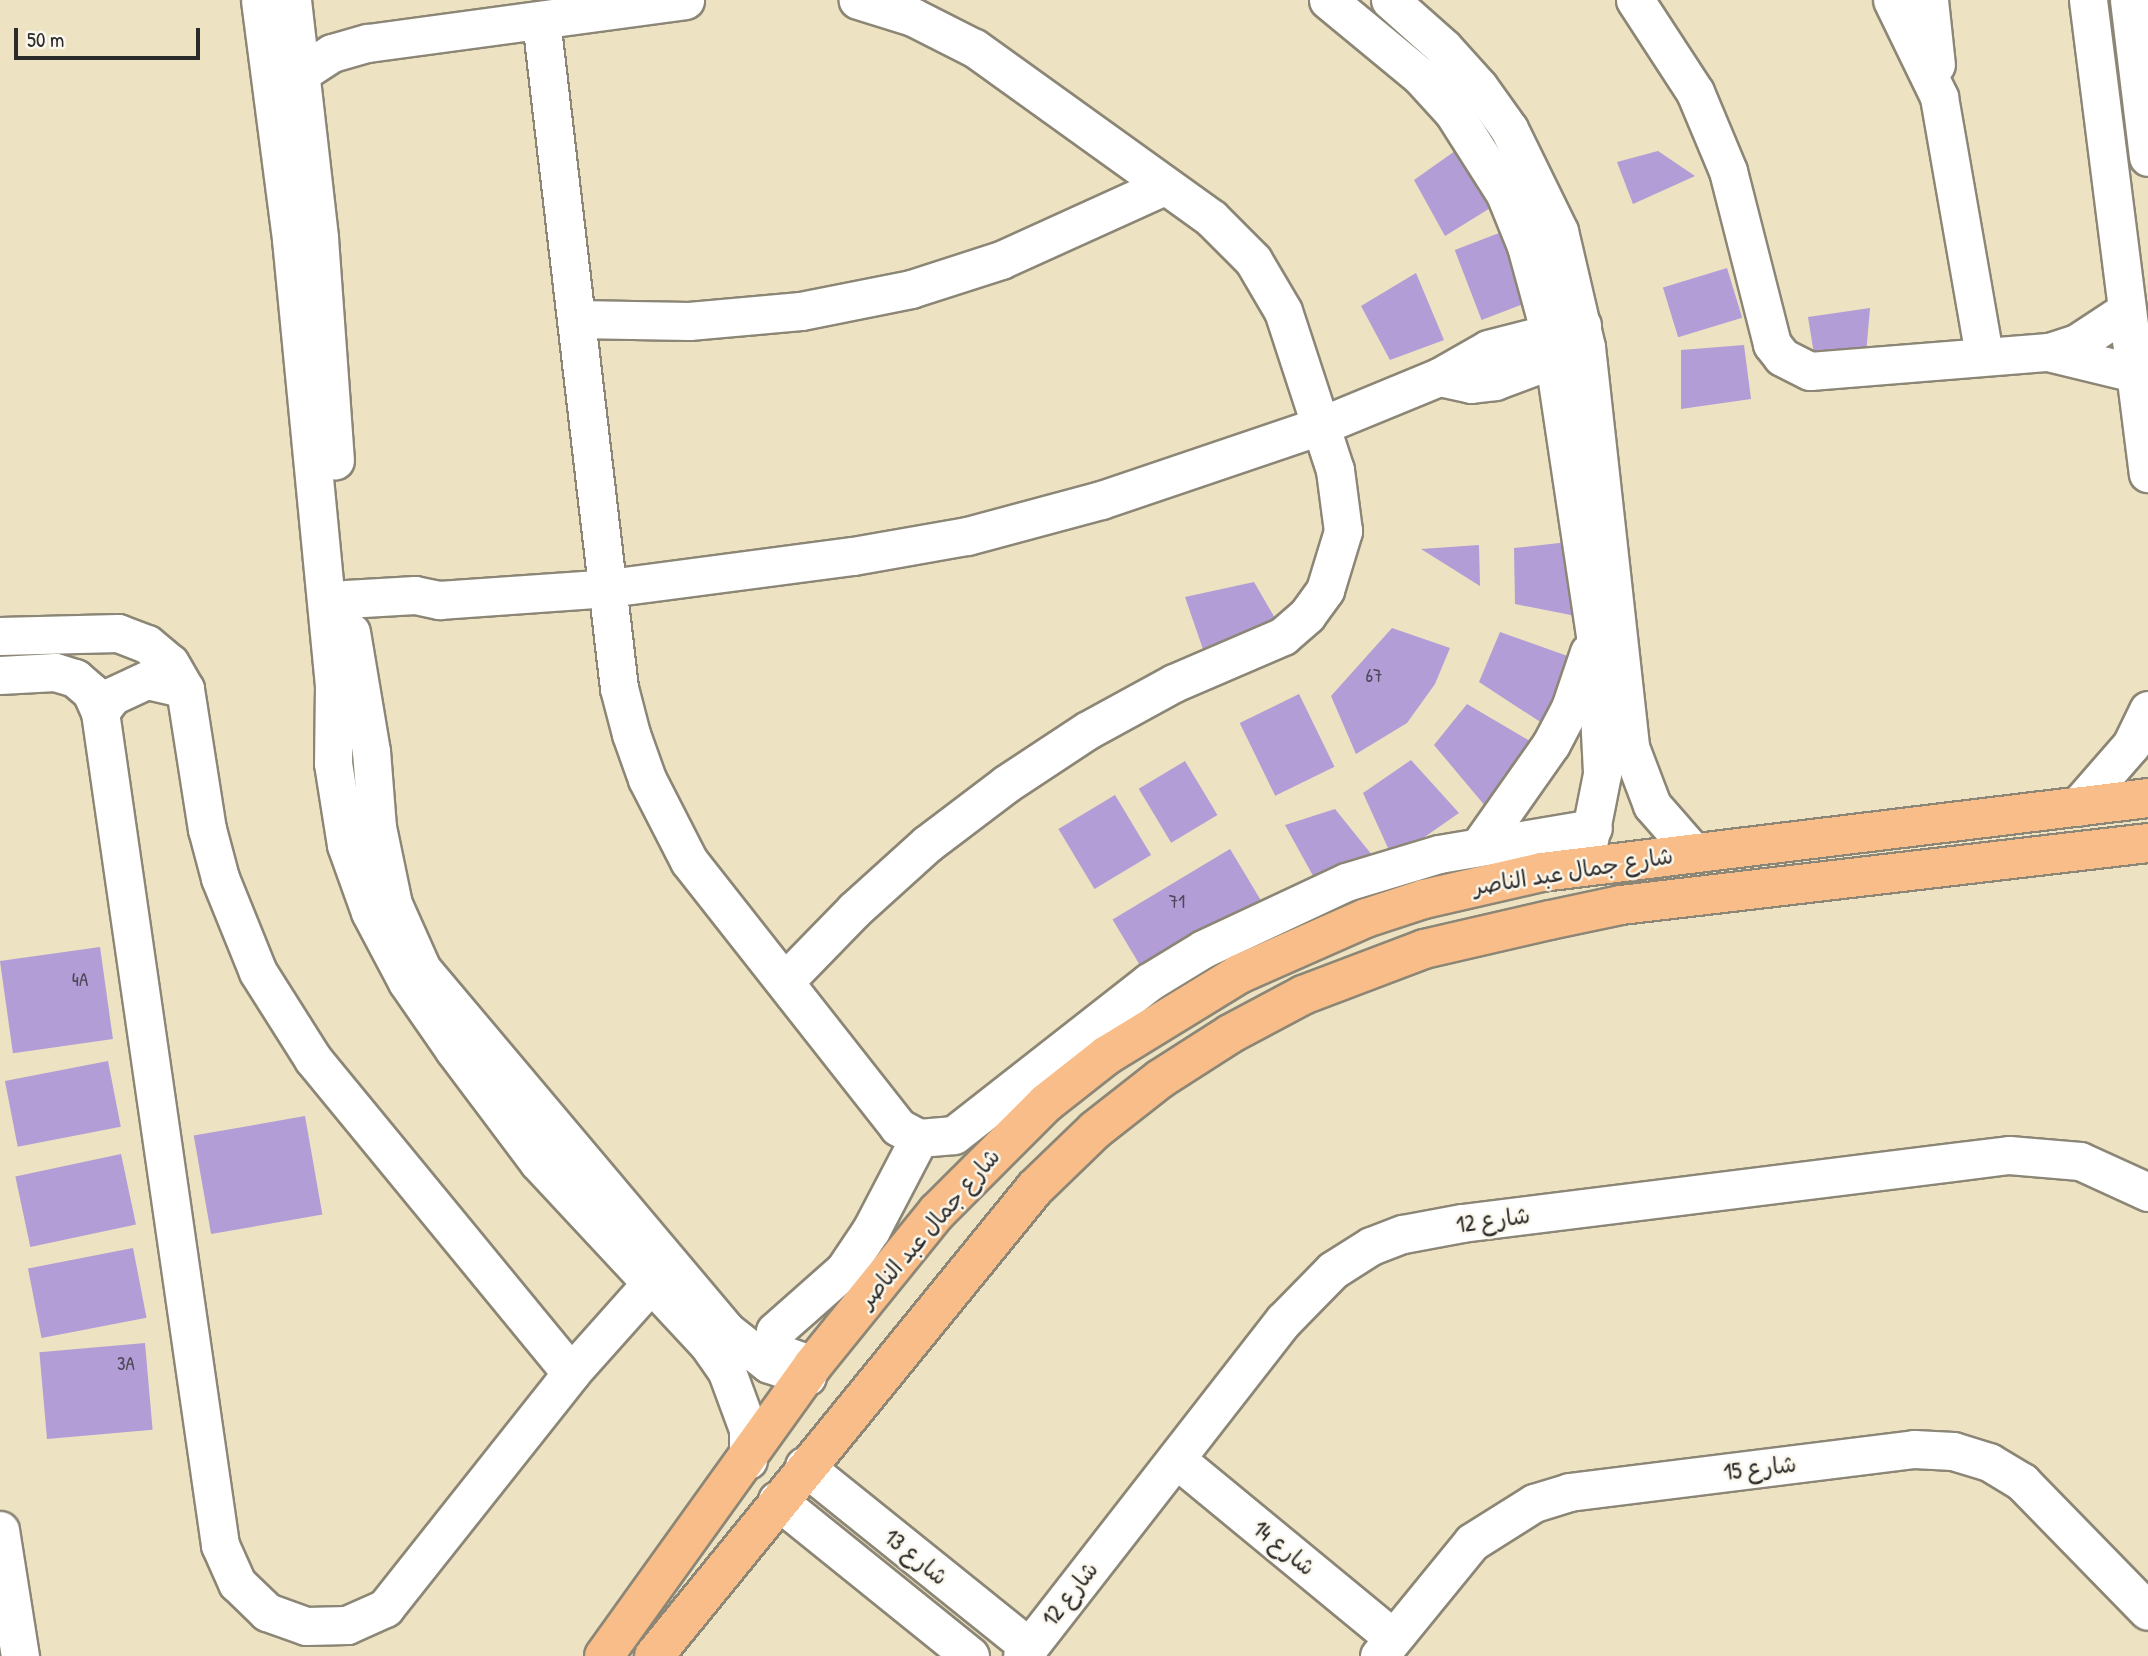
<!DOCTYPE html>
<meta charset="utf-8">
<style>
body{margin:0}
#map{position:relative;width:2148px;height:1656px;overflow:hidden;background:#ede2c1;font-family:"Patrick Hand","Playpen Sans Arabic",sans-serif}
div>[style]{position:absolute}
.building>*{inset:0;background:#b29dd7;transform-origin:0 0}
.roads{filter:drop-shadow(2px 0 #8c8676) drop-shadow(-2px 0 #8c8676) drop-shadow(0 2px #8c8676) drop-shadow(0 -2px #8c8676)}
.minor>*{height:37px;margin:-18.5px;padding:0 18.5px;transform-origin:18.5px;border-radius:18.5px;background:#fff}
.major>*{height:38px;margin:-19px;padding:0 19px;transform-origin:19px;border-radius:19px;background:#f8bd88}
span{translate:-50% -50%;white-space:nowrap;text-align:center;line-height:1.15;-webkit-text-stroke:5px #fbf7ec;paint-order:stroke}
.number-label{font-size:19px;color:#4d4856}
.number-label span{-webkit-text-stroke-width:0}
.street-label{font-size:23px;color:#2b2b2b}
.scale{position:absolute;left:14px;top:28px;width:186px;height:32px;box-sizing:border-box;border:4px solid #2b2b2b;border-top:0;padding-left:9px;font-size:21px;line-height:24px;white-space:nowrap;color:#2b2b2b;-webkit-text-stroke:5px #fbf7ec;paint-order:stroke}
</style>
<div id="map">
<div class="building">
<i style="clip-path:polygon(1455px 151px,1500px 202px,1445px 236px,1414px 180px)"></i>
<i style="clip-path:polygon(1658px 151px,1695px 176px,1633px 204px,1617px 162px)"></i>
<i style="left:1507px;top:230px;width:75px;height:56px;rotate:69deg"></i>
<i style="left:1727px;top:268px;width:52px;height:67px;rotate:73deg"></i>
<i style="clip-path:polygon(1416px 273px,1444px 340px,1390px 360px,1361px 306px)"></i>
<i style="clip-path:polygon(1870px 308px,1866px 354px,1814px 354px,1808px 317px)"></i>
<i style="clip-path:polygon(1744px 345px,1751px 399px,1681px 409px,1681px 350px)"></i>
<i style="clip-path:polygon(1568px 542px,1576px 616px,1515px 604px,1514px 548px)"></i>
<i style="clip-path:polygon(1479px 545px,1480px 586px,1421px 549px)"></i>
<i style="clip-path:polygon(1254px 582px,1279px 625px,1206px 658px,1185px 597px)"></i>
<i style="clip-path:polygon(1392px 628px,1450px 648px,1435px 684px,1407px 723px,1356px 754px,1331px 696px)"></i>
<i style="clip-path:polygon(1500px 632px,1576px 659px,1548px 727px,1479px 682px)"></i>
<i style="left:1299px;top:694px;width:81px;height:66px;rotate:64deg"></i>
<i style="clip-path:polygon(1467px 704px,1535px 744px,1486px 807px,1434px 745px)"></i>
<i style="clip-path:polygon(1411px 760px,1459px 813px,1393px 859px,1363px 793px)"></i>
<i style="left:1185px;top:761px;width:63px;height:54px;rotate:59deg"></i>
<i style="left:1115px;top:795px;width:70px;height:66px;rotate:59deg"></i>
<i style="clip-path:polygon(1335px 809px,1372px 855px,1317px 883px,1285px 825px)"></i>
<i style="left:1230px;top:849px;width:66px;height:137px;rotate:59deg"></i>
<i style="left:100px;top:947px;width:93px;height:101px;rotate:82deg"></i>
<i style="left:108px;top:1061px;width:67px;height:105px;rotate:79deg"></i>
<i style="left:305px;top:1116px;width:100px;height:113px;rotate:80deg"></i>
<i style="left:121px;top:1154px;width:72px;height:108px;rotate:78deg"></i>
<i style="left:133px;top:1248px;width:71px;height:107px;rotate:79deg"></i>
<i style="left:145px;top:1343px;width:87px;height:106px;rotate:85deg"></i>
</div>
<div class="roads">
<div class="minor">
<i style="left:260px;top:0;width:241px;rotate:82.6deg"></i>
<i style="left:291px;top:239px;width:448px;rotate:84.5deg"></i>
<i style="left:334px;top:685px;width:78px;rotate:90.7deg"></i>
<i style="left:333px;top:763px;width:83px;rotate:81deg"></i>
<i style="left:346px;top:845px;width:71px;rotate:70.3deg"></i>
<i style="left:370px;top:912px;width:79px;rotate:62.1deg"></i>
<i style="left:407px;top:982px;width:83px;rotate:55.3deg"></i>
<i style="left:454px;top:1050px;width:140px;rotate:53.1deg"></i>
<i style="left:538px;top:1162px;width:248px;rotate:47deg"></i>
<i style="left:707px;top:1343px;width:35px;rotate:55deg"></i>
<i style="left:727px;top:1372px;width:61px;rotate:69.8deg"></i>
<i style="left:748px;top:1429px;width:31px;rotate:90deg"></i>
<i style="left:292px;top:0;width:240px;rotate:83.5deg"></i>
<i style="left:319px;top:238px;width:223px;rotate:85.9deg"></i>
<i style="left:1328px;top:0;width:119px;rotate:39.6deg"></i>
<i style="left:1420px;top:76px;width:49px;rotate:47.5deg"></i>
<i style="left:1453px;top:112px;width:97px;rotate:57.6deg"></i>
<i style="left:1505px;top:194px;width:56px;rotate:68deg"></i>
<i style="left:1526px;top:246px;width:91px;rotate:74.7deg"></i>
<i style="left:1550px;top:334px;width:303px;rotate:81.5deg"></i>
<i style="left:1595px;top:634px;width:140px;rotate:87.1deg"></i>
<i style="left:1602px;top:774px;width:77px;rotate:101.2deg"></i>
<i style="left:1390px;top:0;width:72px;rotate:41.6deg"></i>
<i style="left:1444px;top:48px;width:52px;rotate:48.1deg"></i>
<i style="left:1479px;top:87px;width:52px;rotate:54.5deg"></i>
<i style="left:1509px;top:129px;width:114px;rotate:63.9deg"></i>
<i style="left:1559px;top:231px;width:119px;rotate:76.9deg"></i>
<i style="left:1586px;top:347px;width:402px;rotate:83.7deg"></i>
<i style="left:1630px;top:747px;width:62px;rotate:69.2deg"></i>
<i style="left:1652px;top:805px;width:62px;rotate:48.9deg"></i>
<i style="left:1635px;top:0;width:110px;rotate:56.9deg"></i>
<i style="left:1695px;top:92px;width:86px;rotate:67.3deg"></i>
<i style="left:1728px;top:171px;width:179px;rotate:75.7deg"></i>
<i style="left:1772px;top:344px;width:16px;rotate:52deg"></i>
<i style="left:1782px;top:357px;width:31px;rotate:27deg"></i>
<i style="left:1810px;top:371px;width:239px;rotate:-4.6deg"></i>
<i style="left:2048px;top:352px;width:89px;rotate:13.6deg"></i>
<i style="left:1892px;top:0;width:108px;rotate:64.1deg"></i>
<i style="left:1939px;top:97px;width:263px;rotate:80.1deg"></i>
<i style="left:1929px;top:0;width:65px;rotate:83.9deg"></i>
<i style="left:2088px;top:0;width:477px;rotate:82.8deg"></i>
<i style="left:2129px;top:0;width:158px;rotate:83.1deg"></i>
<i style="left:541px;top:20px;width:673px;rotate:83.34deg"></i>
<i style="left:619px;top:688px;width:48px;rotate:75.4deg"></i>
<i style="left:631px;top:734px;width:48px;rotate:70.4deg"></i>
<i style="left:647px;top:779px;width:92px;rotate:62.9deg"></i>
<i style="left:689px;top:861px;width:338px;rotate:51.8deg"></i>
<i style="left:898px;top:1127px;width:24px;rotate:28deg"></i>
<i style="left:919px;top:1138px;width:35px;rotate:-5deg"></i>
<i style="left:954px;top:1135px;width:248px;rotate:-38.1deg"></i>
<i style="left:1149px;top:982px;width:63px;rotate:-31.4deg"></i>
<i style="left:1203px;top:949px;width:158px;rotate:-25.1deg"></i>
<i style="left:1346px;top:882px;width:97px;rotate:-16.8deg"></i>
<i style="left:1439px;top:854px;width:156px;rotate:-9.6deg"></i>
<i style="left:301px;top:73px;width:37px;rotate:-33deg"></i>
<i style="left:332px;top:53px;width:37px;rotate:-16deg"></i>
<i style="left:368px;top:43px;width:320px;rotate:-7.7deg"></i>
<i style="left:576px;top:319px;width:113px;rotate:1deg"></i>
<i style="left:689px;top:321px;width:112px;rotate:-5.1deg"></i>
<i style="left:801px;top:311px;width:112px;rotate:-11.3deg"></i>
<i style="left:911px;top:289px;width:95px;rotate:-17.9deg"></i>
<i style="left:1001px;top:260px;width:177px;rotate:-24.4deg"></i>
<i style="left:2049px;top:352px;width:29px;rotate:-18deg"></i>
<i style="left:2077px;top:343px;width:60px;rotate:-33.4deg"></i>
<i style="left:1439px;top:377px;width:33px;rotate:12deg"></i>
<i style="left:1471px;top:384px;width:24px;rotate:-7deg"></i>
<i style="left:1495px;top:381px;width:85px;rotate:-20.6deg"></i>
<i style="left:346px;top:599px;width:69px;rotate:-3.3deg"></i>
<i style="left:415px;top:595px;width:25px;rotate:12deg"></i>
<i style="left:439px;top:600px;width:170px;rotate:-4deg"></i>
<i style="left:609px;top:588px;width:246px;rotate:-7.5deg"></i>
<i style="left:853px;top:556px;width:116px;rotate:-10deg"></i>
<i style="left:967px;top:536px;width:139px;rotate:-15deg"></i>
<i style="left:1101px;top:500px;width:231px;rotate:-18.7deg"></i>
<i style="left:1320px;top:426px;width:129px;rotate:-22.4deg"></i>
<i style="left:1439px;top:377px;width:56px;rotate:-29.7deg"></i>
<i style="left:1488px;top:349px;width:97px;rotate:-14.3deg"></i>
<i style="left:351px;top:632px;width:121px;rotate:80.5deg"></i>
<i style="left:371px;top:751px;width:76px;rotate:85.5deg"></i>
<i style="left:377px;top:827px;width:79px;rotate:78.3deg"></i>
<i style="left:393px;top:904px;width:71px;rotate:66deg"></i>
<i style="left:422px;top:969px;width:473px;rotate:49.9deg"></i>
<i style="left:727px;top:1331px;width:53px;rotate:38.2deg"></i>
<i style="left:769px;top:1364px;width:40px;rotate:18deg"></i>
<i style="left:0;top:636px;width:118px;rotate:-1.5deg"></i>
<i style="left:118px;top:633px;width:31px;rotate:21deg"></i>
<i style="left:147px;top:644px;width:30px;rotate:40deg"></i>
<i style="left:170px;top:663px;width:30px;rotate:60deg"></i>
<i style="left:185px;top:689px;width:142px;rotate:81.1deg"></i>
<i style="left:207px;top:829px;width:51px;rotate:75.1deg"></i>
<i style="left:220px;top:878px;width:101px;rotate:68deg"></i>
<i style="left:258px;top:972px;width:103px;rotate:57.7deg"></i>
<i style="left:313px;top:1059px;width:406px;rotate:50.6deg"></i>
<i style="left:0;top:675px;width:55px;rotate:-3.1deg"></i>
<i style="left:55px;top:672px;width:21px;rotate:17deg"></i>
<i style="left:75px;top:678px;width:21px;rotate:41deg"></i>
<i style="left:91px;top:692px;width:22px;rotate:66deg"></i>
<i style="left:100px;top:712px;width:842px;rotate:81.8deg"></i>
<i style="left:220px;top:1545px;width:42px;rotate:65.9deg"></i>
<i style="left:237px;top:1583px;width:42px;rotate:44deg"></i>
<i style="left:267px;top:1612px;width:41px;rotate:19.7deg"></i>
<i style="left:306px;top:1626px;width:41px;rotate:-1.4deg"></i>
<i style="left:347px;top:1625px;width:42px;rotate:-24.1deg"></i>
<i style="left:385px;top:1608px;width:300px;rotate:-51.6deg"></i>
<i style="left:571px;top:1373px;width:122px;rotate:-48.3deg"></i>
<i style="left:100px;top:712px;width:20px;rotate:-53deg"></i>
<i style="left:112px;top:696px;width:38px;rotate:-25deg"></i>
<i style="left:147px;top:680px;width:39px;rotate:13deg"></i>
<i style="left:2077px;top:807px;width:82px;rotate:-48.9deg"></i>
<i style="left:2131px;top:745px;width:39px;rotate:-64deg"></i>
<i style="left:1480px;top:845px;width:123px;rotate:-54.9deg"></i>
<i style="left:1551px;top:744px;width:41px;rotate:-62.2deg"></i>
<i style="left:1570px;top:708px;width:59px;rotate:-71.3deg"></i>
<i style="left:785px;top:981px;width:99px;rotate:-45.8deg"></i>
<i style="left:854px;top:910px;width:98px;rotate:-42.1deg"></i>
<i style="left:927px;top:844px;width:99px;rotate:-37.2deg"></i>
<i style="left:1006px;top:784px;width:98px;rotate:-33.4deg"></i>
<i style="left:1088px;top:730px;width:98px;rotate:-28.7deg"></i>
<i style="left:1174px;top:683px;width:119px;rotate:-23.3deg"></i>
<i style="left:1283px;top:636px;width:32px;rotate:-41deg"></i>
<i style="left:1307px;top:615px;width:31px;rotate:-54deg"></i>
<i style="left:1325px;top:590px;width:62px;rotate:-73deg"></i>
<i style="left:1343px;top:531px;width:62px;rotate:-97.5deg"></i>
<i style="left:1335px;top:470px;width:167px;rotate:-108.1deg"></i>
<i style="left:1283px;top:311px;width:59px;rotate:-120.5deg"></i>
<i style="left:1253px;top:260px;width:59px;rotate:-135deg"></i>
<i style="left:1211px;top:218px;width:292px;rotate:-144.3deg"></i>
<i style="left:974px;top:48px;width:68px;rotate:-153.1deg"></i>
<i style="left:913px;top:17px;width:58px;rotate:-162.8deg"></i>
<i style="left:809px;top:1364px;width:30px;rotate:-160deg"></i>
<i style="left:781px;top:1354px;width:13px;rotate:-129deg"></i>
<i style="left:773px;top:1344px;width:13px;rotate:-81deg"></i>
<i style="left:775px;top:1331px;width:92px;rotate:-41.5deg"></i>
<i style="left:844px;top:1270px;width:48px;rotate:-56deg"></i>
<i style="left:871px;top:1230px;width:104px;rotate:-62.4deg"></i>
<i style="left:1176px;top:1459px;width:281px;rotate:39.5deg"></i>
<i style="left:804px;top:1466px;width:289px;rotate:38.8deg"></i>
<i style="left:777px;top:1500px;width:248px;rotate:38.9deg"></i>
<i style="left:0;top:1530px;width:128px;rotate:81deg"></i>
<i style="left:1022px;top:1656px;width:425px;rotate:-52.1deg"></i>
<i style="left:1283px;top:1321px;width:71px;rotate:-45.6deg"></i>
<i style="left:1333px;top:1270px;width:45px;rotate:-32.3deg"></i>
<i style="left:1371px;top:1246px;width:34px;rotate:-21deg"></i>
<i style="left:1403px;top:1234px;width:60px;rotate:-10.6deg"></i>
<i style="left:1462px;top:1223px;width:551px;rotate:-7.09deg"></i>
<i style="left:2009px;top:1155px;width:71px;rotate:4.8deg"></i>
<i style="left:2080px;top:1161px;width:75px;rotate:24.5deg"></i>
<i style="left:1379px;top:1656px;width:147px;rotate:-50.8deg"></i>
<i style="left:1472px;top:1542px;width:73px;rotate:-32.2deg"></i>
<i style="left:1534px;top:1503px;width:37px;rotate:-17deg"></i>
<i style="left:1569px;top:1492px;width:348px;rotate:-7.1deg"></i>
<i style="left:1914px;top:1449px;width:39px;rotate:3deg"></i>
<i style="left:1953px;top:1451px;width:38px;rotate:17deg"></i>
<i style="left:1989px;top:1462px;width:39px;rotate:31deg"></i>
<i style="left:2022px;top:1482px;width:180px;rotate:45.7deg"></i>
</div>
<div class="major">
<i style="left:604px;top:1656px;width:358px;rotate:-54.3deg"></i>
<i style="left:813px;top:1365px;width:197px;rotate:-51deg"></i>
<i style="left:937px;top:1212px;width:154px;rotate:-45deg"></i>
<i style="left:1046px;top:1103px;width:78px;rotate:-38.2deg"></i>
<i style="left:1107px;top:1055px;width:155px;rotate:-31.5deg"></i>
<i style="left:1239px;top:974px;width:139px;rotate:-23.8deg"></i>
<i style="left:1366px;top:918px;width:61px;rotate:-18.1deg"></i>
<i style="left:1424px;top:899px;width:121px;rotate:-12.9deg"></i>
<i style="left:1542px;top:872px;width:611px;rotate:-6.96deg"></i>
<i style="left:654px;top:1656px;width:603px;rotate:-50.85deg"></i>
<i style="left:1035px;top:1188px;width:83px;rotate:-44deg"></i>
<i style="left:1095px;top:1130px;width:83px;rotate:-38.1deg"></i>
<i style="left:1160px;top:1079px;width:83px;rotate:-32.7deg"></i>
<i style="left:1230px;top:1034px;width:83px;rotate:-28.1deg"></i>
<i style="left:1303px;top:995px;width:129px;rotate:-20.8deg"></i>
<i style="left:1424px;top:949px;width:129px;rotate:-13deg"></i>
<i style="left:1550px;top:920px;width:73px;rotate:-11.9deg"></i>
<i style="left:1621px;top:905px;width:531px;rotate:-6.71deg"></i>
</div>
</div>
<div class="number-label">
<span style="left:1374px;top:676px">67</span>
<span style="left:1177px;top:902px">71</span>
<span style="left:80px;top:980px">4A</span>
<span style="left:126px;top:1364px">3A</span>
</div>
<div class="street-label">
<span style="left:1573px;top:871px;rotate:-9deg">شارع جمال عبد الناصر</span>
<span style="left:1493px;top:1220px;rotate:-8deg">شارع 12</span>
<span style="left:929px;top:1228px;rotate:-49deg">شارع جمال عبد الناصر</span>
<span style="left:1760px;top:1468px;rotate:-7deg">شارع 15</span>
<span style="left:1284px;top:1548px;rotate:39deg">شارع 14</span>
<span style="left:916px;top:1557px;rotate:39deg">شارع 13</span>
<span style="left:1070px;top:1594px;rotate:-52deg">شارع 12</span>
</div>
<div class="scale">50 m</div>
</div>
